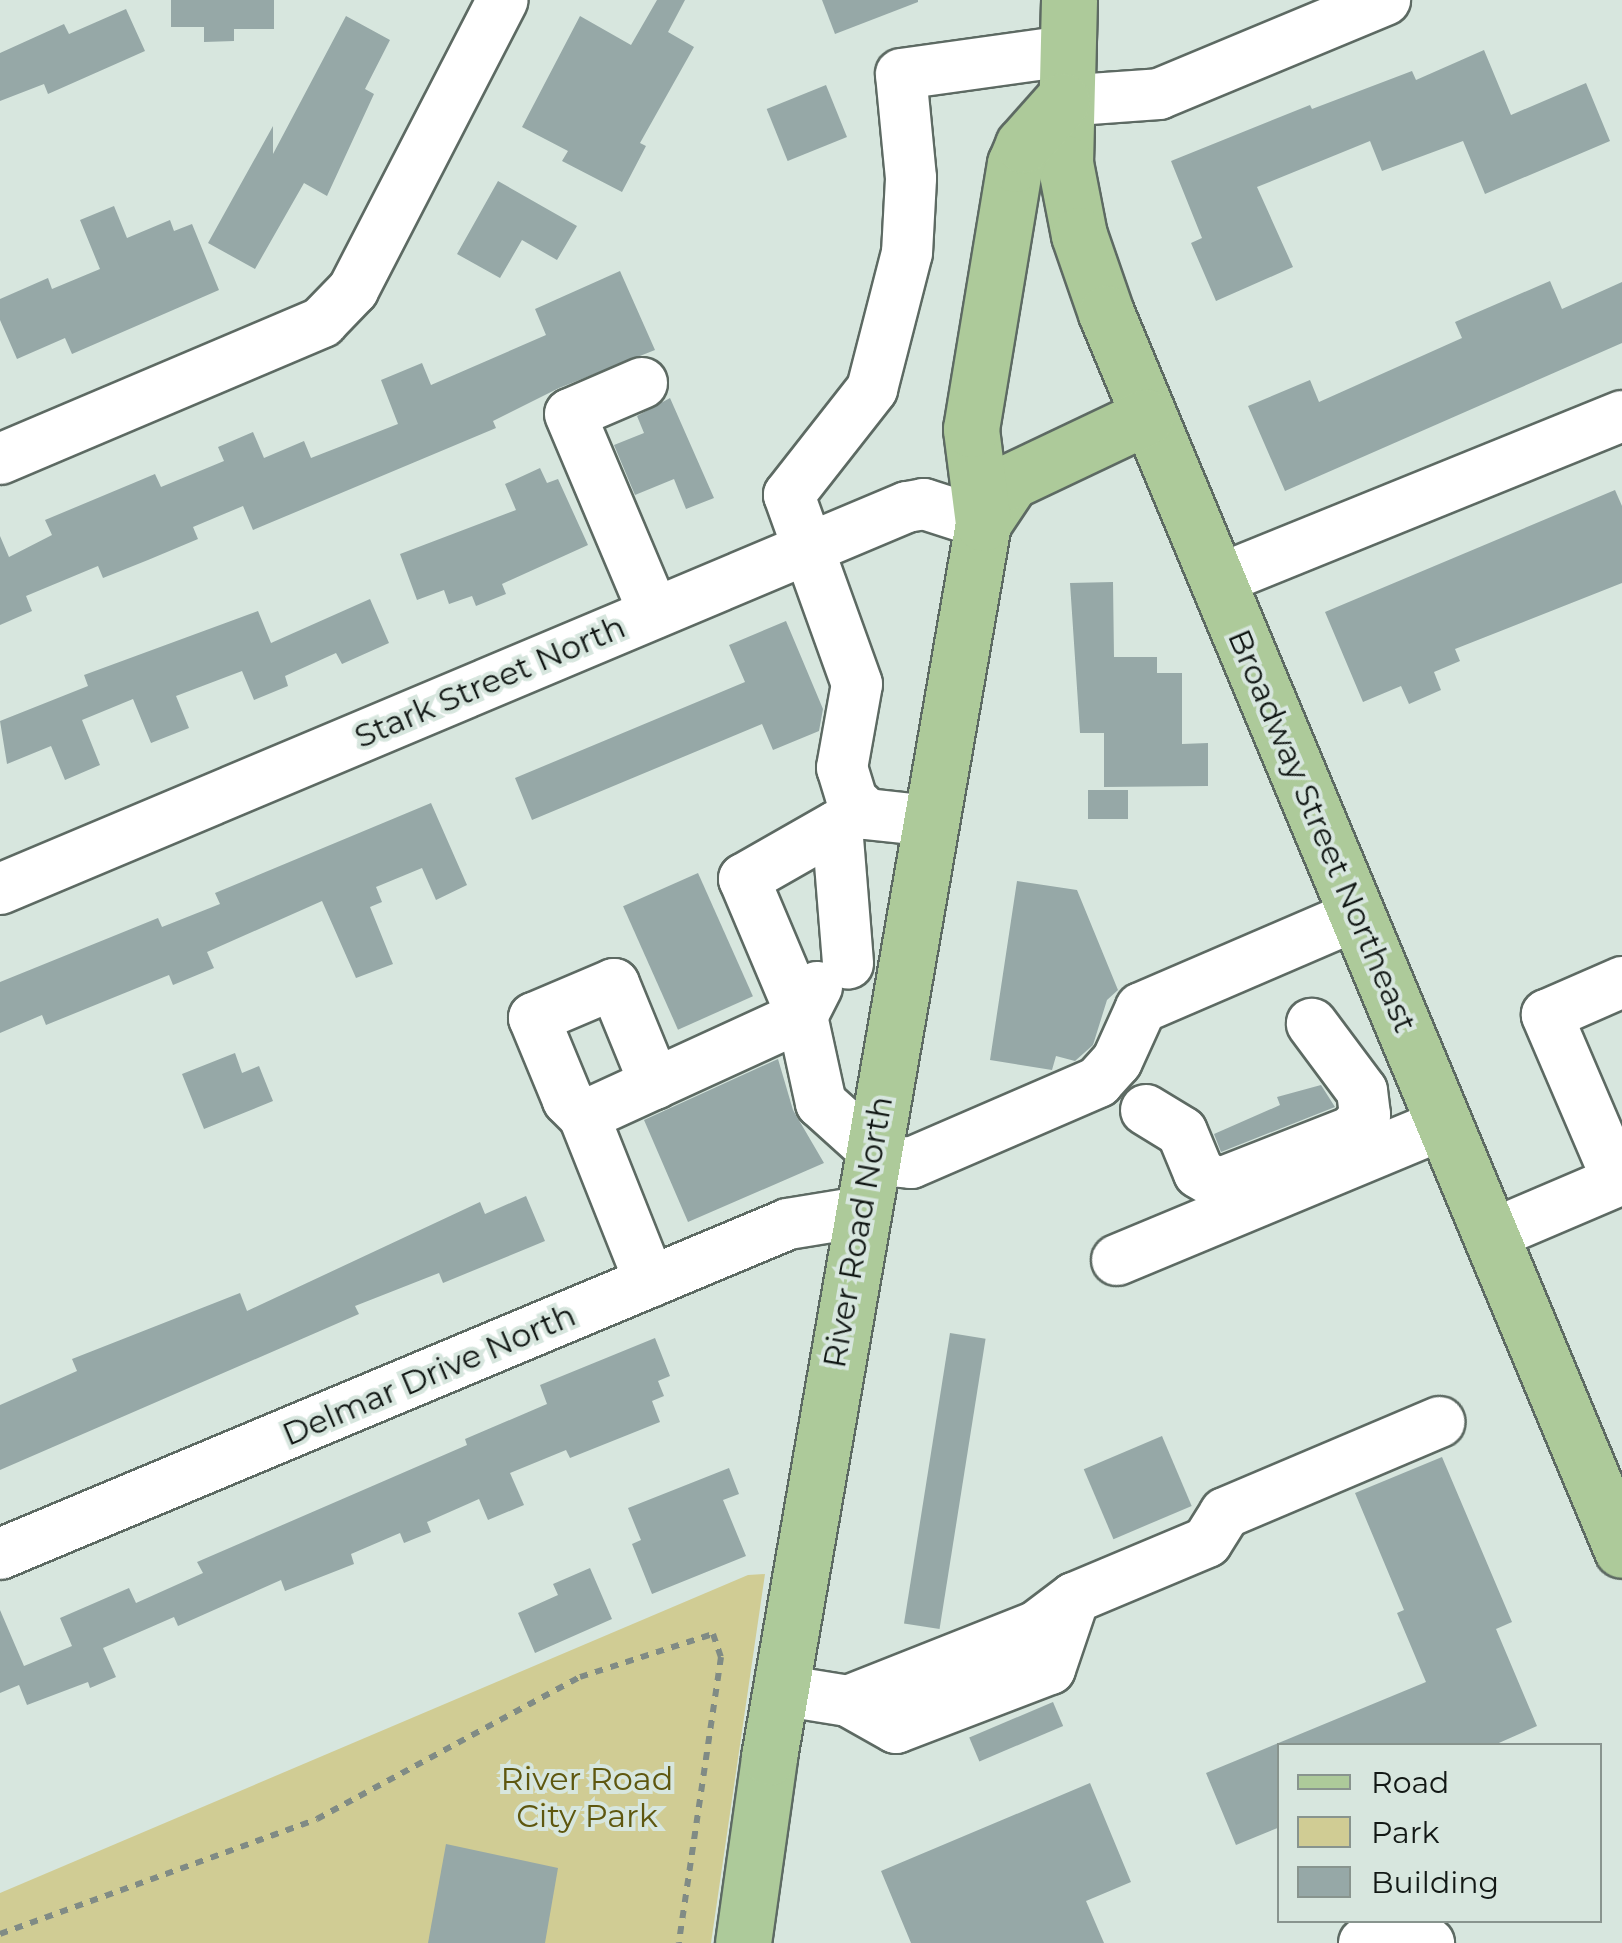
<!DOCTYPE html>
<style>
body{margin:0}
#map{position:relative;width:1622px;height:1943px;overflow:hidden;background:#d7e6de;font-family:Montserrat,sans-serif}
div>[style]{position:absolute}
.green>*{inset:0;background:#d0cc94}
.building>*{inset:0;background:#96a8a7;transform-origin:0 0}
.path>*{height:6px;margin-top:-3px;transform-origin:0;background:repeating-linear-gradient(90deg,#808b85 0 8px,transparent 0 16px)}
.roads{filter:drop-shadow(2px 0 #5d6a63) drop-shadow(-2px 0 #5d6a63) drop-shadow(0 2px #5d6a63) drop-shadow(0 -2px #5d6a63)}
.minor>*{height:50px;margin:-25px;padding:0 25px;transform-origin:25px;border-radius:25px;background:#fff}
.major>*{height:55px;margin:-27.5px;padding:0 27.5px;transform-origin:27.5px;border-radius:27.5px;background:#adca9a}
span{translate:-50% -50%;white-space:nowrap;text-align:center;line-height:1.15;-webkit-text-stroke:8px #d7e6de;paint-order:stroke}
.street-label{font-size:32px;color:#121815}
.park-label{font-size:32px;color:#5e570f}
.legend{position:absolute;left:1277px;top:1743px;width:325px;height:180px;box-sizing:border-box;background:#d7e6de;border:2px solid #88948e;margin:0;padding:12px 18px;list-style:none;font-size:30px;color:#121815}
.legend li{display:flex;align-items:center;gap:20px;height:50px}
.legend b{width:50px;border:2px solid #88948e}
</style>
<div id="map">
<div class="green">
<i style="clip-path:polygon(765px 1574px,711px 1943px,0 1943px,0 1893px,748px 1575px)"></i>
</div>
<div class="building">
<i style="clip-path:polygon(171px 0,274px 0,274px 29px,234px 29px,234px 41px,204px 42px,204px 27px,171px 27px)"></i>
<i style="clip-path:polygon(657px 0,685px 0,668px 32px,694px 47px,640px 143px,646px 146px,622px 192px,562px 161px,568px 151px,522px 127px,580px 16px,631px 45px)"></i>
<i style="clip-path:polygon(822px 0,918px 0,918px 2px,835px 34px)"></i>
<i style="clip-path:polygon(126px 9px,145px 51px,48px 94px,44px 84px,0 101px,0 53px,64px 24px,69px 34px)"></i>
<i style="clip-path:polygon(346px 16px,390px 40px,365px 89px,374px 94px,327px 196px,304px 183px,255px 269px,208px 243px,273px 126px,273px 154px)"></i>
<i style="clip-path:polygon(1484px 50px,1511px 115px,1586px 83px,1610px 141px,1485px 194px,1463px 141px,1382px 171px,1370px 141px,1257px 187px,1293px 267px,1216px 301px,1191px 243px,1202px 238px,1171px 161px,1310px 105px,1312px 109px,1412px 71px,1416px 80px)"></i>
<i style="left:826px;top:85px;width:56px;height:64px;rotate:68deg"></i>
<i style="clip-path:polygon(498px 181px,577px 226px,557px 260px,522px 240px,500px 278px,457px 254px)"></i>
<i style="clip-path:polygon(114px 206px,127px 238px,170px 220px,174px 231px,192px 224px,219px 290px,72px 354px,65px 338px,17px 359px,0 320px,0 299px,48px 278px,52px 289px,100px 269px,80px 220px)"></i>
<i style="clip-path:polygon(620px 271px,655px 350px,559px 388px,493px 421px,496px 428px,253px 530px,243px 506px,193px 527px,198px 539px,148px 560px,103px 578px,98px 566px,26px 596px,32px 611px,0 625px,0 536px,9px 557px,52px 535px,45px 520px,155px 474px,161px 487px,224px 461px,218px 447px,253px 432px,264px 458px,304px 441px,311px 458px,398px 424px,381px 380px,422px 363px,431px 385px,546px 335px,535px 309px)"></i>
<i style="clip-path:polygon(1550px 281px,1562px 309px,1622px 282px,1622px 343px,1285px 491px,1248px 406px,1310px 380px,1319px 402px,1462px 338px,1455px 322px)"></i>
<i style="clip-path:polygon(670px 398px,714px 498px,686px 509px,674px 479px,635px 495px,614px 445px,644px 433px,637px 416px)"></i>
<i style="clip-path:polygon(540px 468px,547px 483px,558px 479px,588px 545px,502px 584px,506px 594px,476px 606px,472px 596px,449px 604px,444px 590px,417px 600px,400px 554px,516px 510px,505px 484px)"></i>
<i style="clip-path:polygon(1615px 490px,1622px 506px,1622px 583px,1455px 649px,1460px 661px,1434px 672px,1441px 690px,1409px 704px,1401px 686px,1363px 702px,1325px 612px)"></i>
<i style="clip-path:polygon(1113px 582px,1114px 657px,1157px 657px,1157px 673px,1182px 673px,1182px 744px,1208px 743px,1208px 786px,1104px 787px,1104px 733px,1080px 733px,1070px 583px)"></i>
<i style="clip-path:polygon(370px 599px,389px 643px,342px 664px,336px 653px,285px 676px,288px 686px,254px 700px,242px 671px,176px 696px,189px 728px,151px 743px,133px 699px,82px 720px,100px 765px,65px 780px,51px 746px,7px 764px,0 721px,88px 686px,84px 675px,258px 611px,271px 643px)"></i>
<i style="clip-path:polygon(786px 621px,823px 709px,819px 731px,773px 750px,762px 724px,532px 820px,515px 778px,745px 682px,729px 645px)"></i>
<i style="left:1088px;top:790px;width:40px;height:29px"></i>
<i style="clip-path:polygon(431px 803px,467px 885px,436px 900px,422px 868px,376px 887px,382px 902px,370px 907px,393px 964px,356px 978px,322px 901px,207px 952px,214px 968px,173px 985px,169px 975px,46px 1025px,42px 1015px,0 1033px,0 982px,158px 918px,162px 927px,220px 904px,215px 893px)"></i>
<i style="left:698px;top:873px;width:135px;height:82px;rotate:66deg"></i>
<i style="clip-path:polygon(1017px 881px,1077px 890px,1118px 990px,1107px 1000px,1093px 1045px,1075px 1061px,1056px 1056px,1052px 1070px,990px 1060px)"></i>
<i style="clip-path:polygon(235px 1053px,242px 1073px,259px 1066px,273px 1101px,204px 1129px,182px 1074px)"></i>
<i style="clip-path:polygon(778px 1059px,793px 1110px,824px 1163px,688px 1222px,644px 1120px)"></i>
<i style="clip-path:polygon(1321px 1085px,1335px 1107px,1221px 1152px,1214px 1134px,1280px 1105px,1277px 1097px)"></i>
<i style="clip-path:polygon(526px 1196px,545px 1241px,443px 1283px,439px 1273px,355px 1306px,359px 1314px,0 1470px,0 1405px,77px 1371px,72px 1359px,240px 1293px,247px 1311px,480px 1202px,485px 1214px)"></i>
<i style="left:950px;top:1333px;width:36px;height:294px;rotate:9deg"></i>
<i style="clip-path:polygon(655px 1338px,670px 1376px,658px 1381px,664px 1396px,652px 1401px,660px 1422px,570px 1458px,566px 1450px,510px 1473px,524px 1505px,488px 1520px,479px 1499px,427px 1522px,431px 1532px,404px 1543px,400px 1533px,351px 1554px,354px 1564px,285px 1591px,281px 1580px,178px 1626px,174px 1617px,103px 1648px,116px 1677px,90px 1688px,88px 1682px,27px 1705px,19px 1685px,0 1693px,0 1610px,24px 1666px,72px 1646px,60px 1618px,129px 1588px,136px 1603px,203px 1573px,197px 1562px,467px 1445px,465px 1439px,547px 1404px,540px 1385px)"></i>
<i style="left:1162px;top:1436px;width:76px;height:85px;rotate:67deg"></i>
<i style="clip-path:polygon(1442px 1457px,1512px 1622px,1496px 1629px,1537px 1726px,1492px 1746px,1280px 1746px,1280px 1827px,1236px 1845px,1206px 1773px,1426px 1682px,1397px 1613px,1404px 1610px,1355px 1493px)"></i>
<i style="clip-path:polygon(729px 1468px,739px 1494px,723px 1500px,746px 1556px,652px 1594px,632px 1544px,641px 1540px,628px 1508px)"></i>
<i style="clip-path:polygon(590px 1568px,612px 1619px,535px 1653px,518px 1613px,558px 1595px,553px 1584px)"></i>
<i style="left:1053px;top:1702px;width:26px;height:91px;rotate:67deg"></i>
<i style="clip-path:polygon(1090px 1783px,1131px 1882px,1086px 1901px,1104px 1943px,911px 1943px,881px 1871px)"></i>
<i style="clip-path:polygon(446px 1844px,558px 1868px,545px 1943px,428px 1943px)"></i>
</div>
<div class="path">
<i style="left:0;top:1934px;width:337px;rotate:-19.9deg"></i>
<i style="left:317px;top:1819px;width:299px;rotate:-28.4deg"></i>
<i style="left:580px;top:1677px;width:140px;rotate:-17.9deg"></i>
<i style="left:713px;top:1634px;width:24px;rotate:71deg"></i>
<i style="left:721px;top:1657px;width:289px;rotate:98.4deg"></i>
</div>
<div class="roads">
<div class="minor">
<i style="left:1062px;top:101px;width:97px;rotate:-4.1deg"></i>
<i style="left:1159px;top:94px;width:245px;rotate:-22.6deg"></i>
<i style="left:642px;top:383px;width:78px;rotate:156.7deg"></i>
<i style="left:570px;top:414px;width:216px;rotate:67.1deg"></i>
<i style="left:0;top:459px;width:350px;rotate:-23deg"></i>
<i style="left:322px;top:322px;width:45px;rotate:-45.9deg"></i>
<i style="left:353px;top:290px;width:326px;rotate:-62.7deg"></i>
<i style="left:1218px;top:580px;width:436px;rotate:-22.1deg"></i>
<i style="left:931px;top:821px;width:64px;rotate:-173.8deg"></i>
<i style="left:867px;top:814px;width:21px;rotate:-137deg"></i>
<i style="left:852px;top:800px;width:34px;rotate:-107deg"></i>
<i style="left:842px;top:768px;width:85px;rotate:-79.9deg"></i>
<i style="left:857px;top:684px;width:201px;rotate:-109.8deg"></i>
<i style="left:789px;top:495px;width:135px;rotate:-51.9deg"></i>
<i style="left:872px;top:389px;width:140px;rotate:-75.6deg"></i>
<i style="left:907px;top:253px;width:75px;rotate:-86.9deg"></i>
<i style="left:911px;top:178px;width:104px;rotate:-95.5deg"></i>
<i style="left:901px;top:74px;width:167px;rotate:-7.9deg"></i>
<i style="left:0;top:889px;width:984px;rotate:-22.84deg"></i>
<i style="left:907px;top:507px;width:17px;rotate:-10deg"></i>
<i style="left:924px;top:504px;width:62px;rotate:17.9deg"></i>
<i style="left:817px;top:987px;width:33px;rotate:117deg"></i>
<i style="left:802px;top:1016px;width:89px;rotate:77.7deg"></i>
<i style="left:821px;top:1103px;width:69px;rotate:42deg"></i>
<i style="left:1146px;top:1110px;width:42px;rotate:31.4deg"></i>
<i style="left:1182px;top:1132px;width:44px;rotate:67.5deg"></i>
<i style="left:1199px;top:1173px;width:22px;rotate:30deg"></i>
<i style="left:1218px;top:1184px;width:145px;rotate:-21.4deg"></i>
<i style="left:1353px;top:1131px;width:20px;rotate:-53deg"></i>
<i style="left:1365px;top:1115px;width:24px;rotate:-97deg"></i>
<i style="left:1362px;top:1091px;width:84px;rotate:-126.7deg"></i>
<i style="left:584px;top:1116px;width:23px;rotate:-135deg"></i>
<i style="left:568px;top:1100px;width:89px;rotate:-112.5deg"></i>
<i style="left:534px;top:1018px;width:87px;rotate:-23deg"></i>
<i style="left:614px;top:984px;width:108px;rotate:67.7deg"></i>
<i style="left:871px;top:1159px;width:40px;rotate:5.7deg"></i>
<i style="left:911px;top:1163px;width:204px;rotate:-23.4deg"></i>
<i style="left:1098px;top:1082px;width:28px;rotate:-48deg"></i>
<i style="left:1117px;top:1061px;width:58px;rotate:-65.6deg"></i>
<i style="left:1141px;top:1008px;width:235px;rotate:-23.3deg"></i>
<i style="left:1618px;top:1181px;width:181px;rotate:-113.2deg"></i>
<i style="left:1547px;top:1015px;width:82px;rotate:-23.7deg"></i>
<i style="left:1491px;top:1235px;width:142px;rotate:-23.1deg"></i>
<i style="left:1117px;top:1260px;width:354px;rotate:-22.6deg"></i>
<i style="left:650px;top:1282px;width:179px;rotate:-111.7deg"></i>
<i style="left:584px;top:1116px;width:240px;rotate:-24.6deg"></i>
<i style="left:802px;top:1016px;width:149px;rotate:-112.9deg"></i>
<i style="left:744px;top:879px;width:107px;rotate:-29.7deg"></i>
<i style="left:837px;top:826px;width:138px;rotate:85.4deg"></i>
<i style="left:0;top:1554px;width:854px;rotate:-22.72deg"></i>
<i style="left:788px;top:1224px;width:74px;rotate:-9.3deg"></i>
<i style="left:780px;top:1690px;width:69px;rotate:9.2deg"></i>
<i style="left:848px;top:1701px;width:55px;rotate:29.4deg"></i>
<i style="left:896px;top:1728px;width:165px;rotate:-21deg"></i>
<i style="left:1050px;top:1669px;width:75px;rotate:-71.3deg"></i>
<i style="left:848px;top:1701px;width:203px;rotate:-21.6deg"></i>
<i style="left:1037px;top:1626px;width:46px;rotate:-37.1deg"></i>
<i style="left:1074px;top:1598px;width:144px;rotate:-22.8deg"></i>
<i style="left:1207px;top:1542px;width:34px;rotate:-58deg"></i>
<i style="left:1225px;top:1513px;width:233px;rotate:-23deg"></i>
<i style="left:1364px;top:1943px;width:42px;rotate:-8.1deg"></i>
<i style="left:1406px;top:1937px;width:24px;rotate:15deg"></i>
</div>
<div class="major">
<i style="left:1069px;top:0;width:163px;rotate:91.4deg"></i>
<i style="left:1065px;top:163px;width:73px;rotate:79deg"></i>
<i style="left:1079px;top:235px;width:83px;rotate:70.9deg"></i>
<i style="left:1106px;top:313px;width:1340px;rotate:67.36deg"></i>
<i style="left:983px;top:523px;width:50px;rotate:-56.3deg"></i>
<i style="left:1011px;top:481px;width:149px;rotate:-25.4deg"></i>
<i style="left:743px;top:1943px;width:188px;rotate:-82deg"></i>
<i style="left:769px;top:1757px;width:1252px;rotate:-80.16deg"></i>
<i style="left:983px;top:523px;width:95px;rotate:-97.3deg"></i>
<i style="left:971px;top:429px;width:269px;rotate:-80.6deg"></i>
<i style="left:1015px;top:164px;width:21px;rotate:-67deg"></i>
<i style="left:1023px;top:145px;width:59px;rotate:-48.4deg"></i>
</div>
</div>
<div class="street-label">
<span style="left:490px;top:682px;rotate:-23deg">Stark Street North</span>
<span style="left:1322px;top:831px;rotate:67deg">Broadway Street Northeast</span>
<span style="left:858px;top:1232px;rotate:-80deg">River Road North</span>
<span style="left:429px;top:1375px;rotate:-23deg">Delmar Drive North</span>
</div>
<div class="park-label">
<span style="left:587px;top:1798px">River Road<br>City Park</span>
</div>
<ul class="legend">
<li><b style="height:12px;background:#adca9a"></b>Road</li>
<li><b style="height:28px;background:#d0cc94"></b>Park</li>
<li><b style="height:28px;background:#96a8a7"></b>Building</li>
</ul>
</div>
